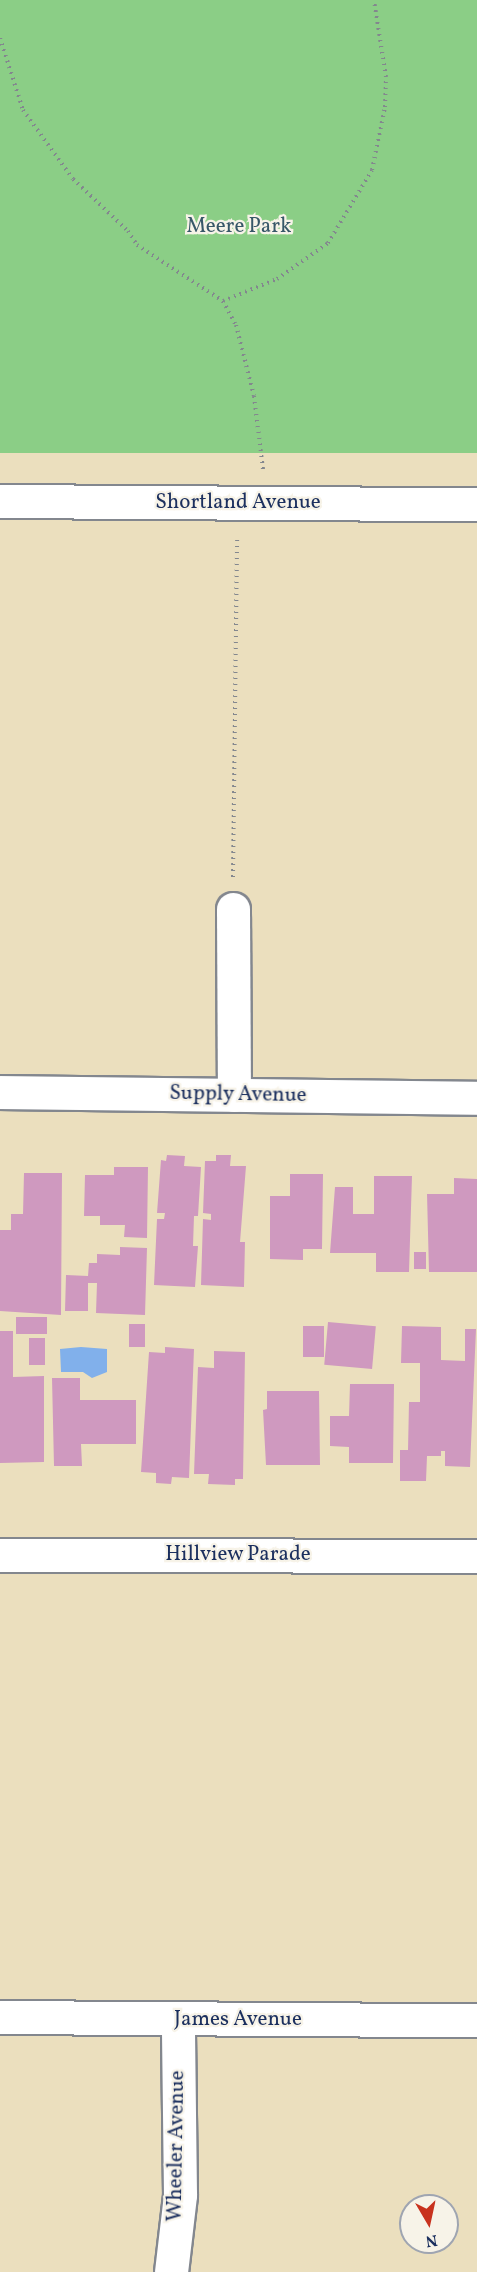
<!DOCTYPE html>
<style>
body{margin:0}
#map{position:relative;width:477px;height:2272px;overflow:hidden;background:#ebdfbe;font-family:Vollkorn,serif}
div>[style]{position:absolute}
.green>*{inset:0;background:#8bce86;transform-origin:0 0}
.water>*{inset:0;background:#81b0eb}
.building>*{inset:0;background:#cf99bf;transform-origin:0 0}
.path>*{height:4px;margin-top:-2px;transform-origin:0;background:repeating-linear-gradient(90deg,#83878e 0 1.5px,transparent 0 6px)}
.roads{filter:drop-shadow(2px 0 #83878e) drop-shadow(-2px 0 #83878e) drop-shadow(0 2px #83878e) drop-shadow(0 -2px #83878e)}
.minor>*{height:33px;margin:-16.5px;padding:0 16.5px;transform-origin:16.5px;border-radius:16.5px;background:#fff}
span{translate:-50% -50%;white-space:nowrap;text-align:center;line-height:1.15;-webkit-text-stroke:4.5px #f7f3e8;paint-order:stroke}
.park-label{font-size:21px;color:#375768}
.street-label{font-size:21px;color:#1b2f5e}
.north{position:absolute;left:399px;top:2194px;width:60px;height:60px;box-sizing:border-box;background:#f7f3e8;border:2px solid #9fa5b1;border-radius:50%;rotate:171deg;font-size:16px;font-weight:700;line-height:24px;text-align:center;color:#1b2f5e}
.north::after{content:'';display:block;margin:auto;width:21px;height:27px;background:#c8321e;clip-path:polygon(50% 0,100% 100%,50% 72%,0 100%)}
</style>
<div id="map">
<div class="green">
<i style="left:0;top:0;width:477px;height:453px"></i>
</div>
<div class="water">
<i style="clip-path:polygon(81px 1347px,107px 1349px,107px 1372px,92px 1378px,83px 1372px,61px 1372px,60px 1349px)"></i>
</div>
<div class="building">
<i style="clip-path:polygon(167px 1155px,185px 1156px,184px 1166px,201px 1167px,198px 1216px,194px 1216px,193px 1246px,198px 1246px,195px 1287px,154px 1285px,157px 1219px,164px 1219px,165px 1213px,157px 1213px,161px 1160px,166px 1161px)"></i>
<i style="clip-path:polygon(216px 1155px,231px 1155px,230px 1166px,246px 1166px,240px 1242px,245px 1242px,244px 1287px,201px 1285px,203px 1219px,211px 1220px,211px 1214px,203px 1213px,205px 1161px,216px 1161px)"></i>
<i style="clip-path:polygon(114px 1167px,148px 1167px,147px 1238px,124px 1237px,125px 1225px,100px 1225px,100px 1216px,84px 1216px,85px 1175px,114px 1175px)"></i>
<i style="clip-path:polygon(24px 1173px,62px 1173px,61px 1315px,0 1311px,0 1230px,11px 1230px,11px 1214px,23px 1214px)"></i>
<i style="clip-path:polygon(290px 1174px,323px 1174px,322px 1249px,303px 1249px,303px 1260px,270px 1259px,270px 1196px,290px 1196px)"></i>
<i style="clip-path:polygon(374px 1176px,412px 1176px,409px 1272px,376px 1272px,376px 1253px,330px 1253px,335px 1187px,353px 1187px,353px 1214px,374px 1214px)"></i>
<i style="clip-path:polygon(454px 1178px,477px 1179px,477px 1272px,429px 1272px,427px 1194px,454px 1194px)"></i>
<i style="clip-path:polygon(120px 1247px,147px 1248px,145px 1315px,96px 1313px,97px 1283px,88px 1283px,88px 1311px,65px 1311px,66px 1275px,88px 1276px,89px 1263px,97px 1263px,97px 1254px,120px 1255px)"></i>
<i style="left:414px;top:1252px;width:12px;height:17px"></i>
<i style="left:16px;top:1317px;width:31px;height:17px"></i>
<i style="left:328px;top:1322px;width:48px;height:43px;rotate:5deg"></i>
<i style="left:129px;top:1324px;width:16px;height:23px"></i>
<i style="left:303px;top:1326px;width:21px;height:31px"></i>
<i style="clip-path:polygon(402px 1326px,441px 1327px,441px 1360px,465px 1361px,465px 1329px,476px 1329px,470px 1467px,445px 1466px,445px 1451px,441px 1451px,441px 1456px,427px 1456px,426px 1481px,400px 1481px,400px 1450px,408px 1450px,409px 1402px,420px 1402px,420px 1363px,401px 1363px)"></i>
<i style="clip-path:polygon(0 1331px,13px 1331px,13px 1377px,44px 1376px,44px 1462px,0 1463px)"></i>
<i style="left:29px;top:1338px;width:16px;height:27px"></i>
<i style="clip-path:polygon(165px 1347px,194px 1349px,189px 1478px,172px 1477px,171px 1484px,156px 1483px,156px 1473px,141px 1472px,149px 1352px,165px 1353px)"></i>
<i style="clip-path:polygon(214px 1351px,245px 1352px,243px 1479px,235px 1479px,235px 1485px,208px 1484px,209px 1474px,194px 1474px,198px 1367px,214px 1368px)"></i>
<i style="clip-path:polygon(52px 1378px,80px 1378px,80px 1400px,136px 1400px,136px 1444px,81px 1444px,82px 1466px,54px 1466px)"></i>
<i style="clip-path:polygon(350px 1384px,394px 1384px,393px 1463px,349px 1463px,349px 1447px,330px 1446px,330px 1416px,349px 1416px)"></i>
<i style="clip-path:polygon(267px 1391px,319px 1391px,320px 1465px,266px 1465px,263px 1410px,267px 1409px)"></i>
</div>
<div class="path">
<i style="left:0;top:38px;width:76px;rotate:72.3deg"></i>
<i style="left:23px;top:110px;width:85px;rotate:54.1deg"></i>
<i style="left:73px;top:179px;width:76px;rotate:43.4deg"></i>
<i style="left:128px;top:231px;width:17px;rotate:57deg"></i>
<i style="left:137px;top:245px;width:103px;rotate:33.1deg"></i>
<i style="left:223px;top:301px;width:27px;rotate:62deg"></i>
<i style="left:236px;top:325px;width:73px;rotate:75.8deg"></i>
<i style="left:254px;top:396px;width:74px;rotate:83deg"></i>
<i style="left:223px;top:301px;width:58px;rotate:-22.2deg"></i>
<i style="left:277px;top:279px;width:62px;rotate:-35.2deg"></i>
<i style="left:328px;top:243px;width:85px;rotate:-58.9deg"></i>
<i style="left:372px;top:170px;width:64px;rotate:-78.3deg"></i>
<i style="left:385px;top:107px;width:30px;rotate:-88deg"></i>
<i style="left:386px;top:77px;width:78px;rotate:-98.9deg"></i>
<i style="left:233px;top:877px;width:341px;rotate:-89.3deg"></i>
</div>
<div class="roads">
<div class="minor">
<i style="left:0;top:501px;width:477px;rotate:0.4deg"></i>
<i style="left:233px;top:909px;width:186px;rotate:89.7deg"></i>
<i style="left:0;top:1092px;width:477px;rotate:0.7deg"></i>
<i style="left:0;top:1555px;width:477px;rotate:0.1deg"></i>
<i style="left:0;top:2017px;width:477px;rotate:0.4deg"></i>
<i style="left:171px;top:2272px;width:78px;rotate:-83.3deg"></i>
<i style="left:180px;top:2195px;width:174px;rotate:-90.7deg"></i>
</div>
</div>
<div class="park-label">
<span style="left:239px;top:227px">Meere Park</span>
</div>
<div class="street-label">
<span style="left:238px;top:503px">Shortland Avenue</span>
<span style="left:238px;top:1095px;rotate:1deg">Supply Avenue</span>
<span style="left:238px;top:1555px">Hillview Parade</span>
<span style="left:238px;top:2020px">James Avenue</span>
<span style="left:177px;top:2146px;rotate:-89deg">Wheeler Avenue</span>
</div>
<div class="north">N</div>
</div>
